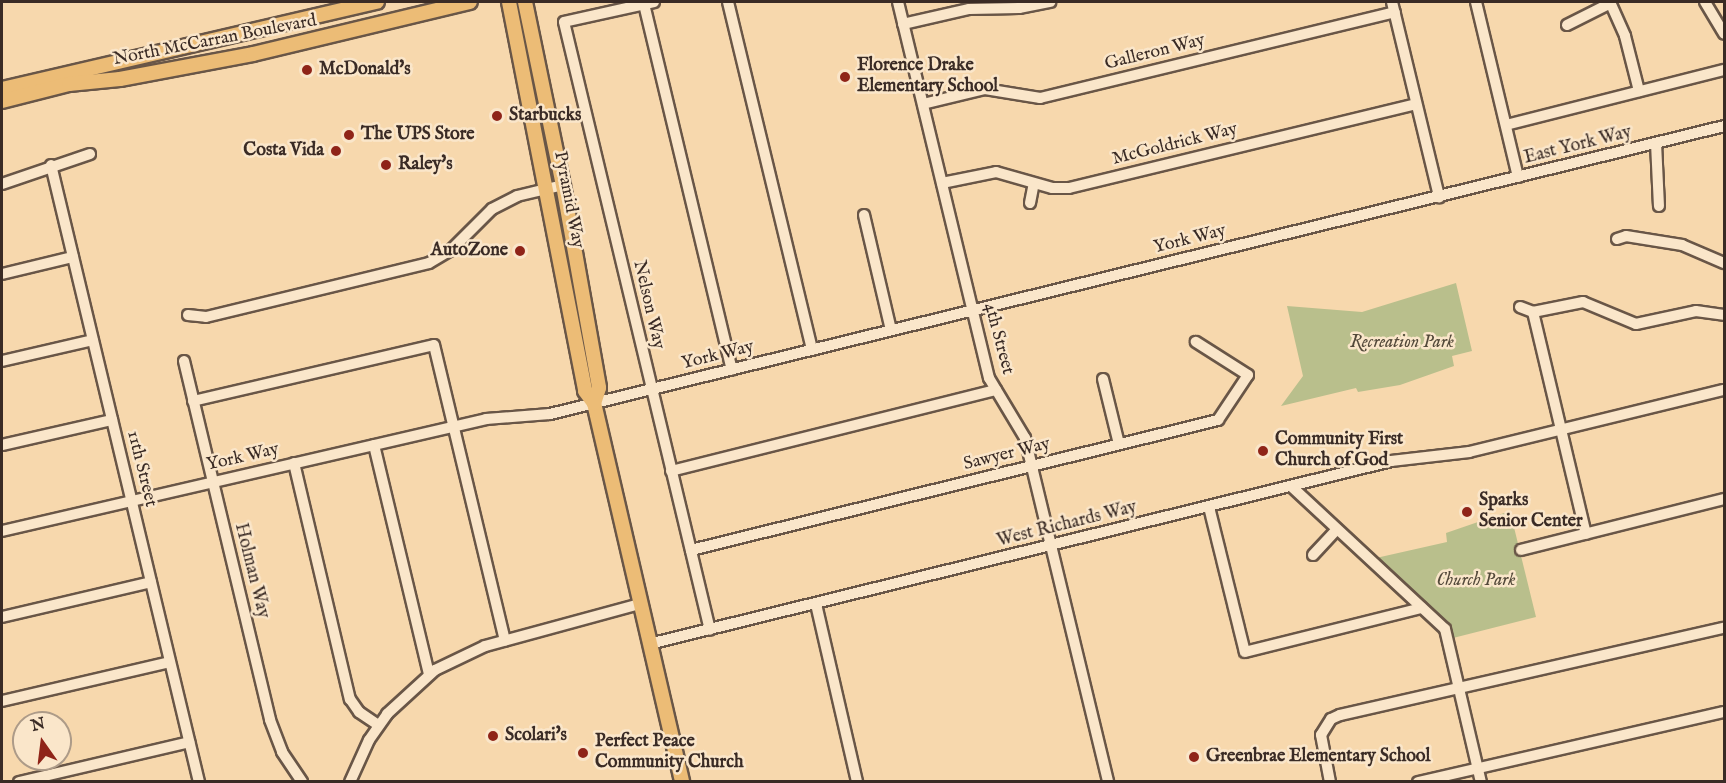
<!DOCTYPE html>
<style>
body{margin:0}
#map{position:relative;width:1726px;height:783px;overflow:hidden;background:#f7d8ad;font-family:"IM FELL English",serif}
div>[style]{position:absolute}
.green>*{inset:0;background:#b9bf8c}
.roads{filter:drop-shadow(2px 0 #695647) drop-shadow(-2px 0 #695647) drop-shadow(0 2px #695647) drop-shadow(0 -2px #695647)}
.minor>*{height:10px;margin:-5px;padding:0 5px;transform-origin:5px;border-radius:5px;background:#fae6ca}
.major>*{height:14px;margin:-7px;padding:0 7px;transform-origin:7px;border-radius:7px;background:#ecbc76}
.dots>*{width:16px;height:16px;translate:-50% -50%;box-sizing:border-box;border:3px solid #fae6ca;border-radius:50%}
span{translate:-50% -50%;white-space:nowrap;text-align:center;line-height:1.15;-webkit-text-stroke:5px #fae6ca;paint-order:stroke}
.street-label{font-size:18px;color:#3a2b25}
.poi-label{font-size:18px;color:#3a2b25;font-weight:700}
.left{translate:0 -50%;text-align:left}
.right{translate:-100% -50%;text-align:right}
.park-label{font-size:18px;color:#53493a;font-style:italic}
.frame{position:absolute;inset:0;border:3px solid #3a2b25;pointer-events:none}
.north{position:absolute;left:12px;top:711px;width:60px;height:60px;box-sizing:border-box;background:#fae6ca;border:2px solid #ad9b88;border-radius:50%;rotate:346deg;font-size:16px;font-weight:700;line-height:24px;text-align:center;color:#3a2b25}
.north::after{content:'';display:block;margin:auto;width:21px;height:27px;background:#8f2418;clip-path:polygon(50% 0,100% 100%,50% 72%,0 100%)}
</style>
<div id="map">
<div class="green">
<i style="clip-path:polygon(1456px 283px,1472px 351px,1452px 356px,1454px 366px,1400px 385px,1358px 392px,1356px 388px,1281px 406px,1303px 376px,1287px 306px,1362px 312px)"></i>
<i style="clip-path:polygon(1510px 511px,1536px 617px,1453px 638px,1450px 629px,1376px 558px,1447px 542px,1446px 533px)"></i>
</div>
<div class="roads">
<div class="minor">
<i style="left:654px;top:2px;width:92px;rotate:167.5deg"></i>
<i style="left:564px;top:22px;width:625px;rotate:76.5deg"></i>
<i style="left:728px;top:2px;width:358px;rotate:76.4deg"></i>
<i style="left:898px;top:2px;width:387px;rotate:76.4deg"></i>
<i style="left:989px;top:378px;width:70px;rotate:59deg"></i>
<i style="left:1025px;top:438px;width:354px;rotate:76.4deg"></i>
<i style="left:1392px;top:2px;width:201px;rotate:76.4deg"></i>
<i style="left:1476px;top:2px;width:180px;rotate:76.5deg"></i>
<i style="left:1610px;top:2px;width:37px;rotate:66deg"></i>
<i style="left:1625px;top:36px;width:57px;rotate:75.7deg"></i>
<i style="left:1705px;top:2px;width:37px;rotate:59deg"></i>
<i style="left:644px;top:4px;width:376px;rotate:76.5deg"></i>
<i style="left:903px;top:24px;width:68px;rotate:-12.8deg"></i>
<i style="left:969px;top:9px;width:50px;rotate:-1.1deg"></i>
<i style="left:1019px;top:8px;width:32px;rotate:-11deg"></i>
<i style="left:1567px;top:25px;width:49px;rotate:-26.6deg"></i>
<i style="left:923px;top:104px;width:64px;rotate:-13.6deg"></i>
<i style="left:985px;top:89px;width:56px;rotate:9.3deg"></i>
<i style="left:1040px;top:98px;width:365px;rotate:-13.6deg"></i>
<i style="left:1506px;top:125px;width:225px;rotate:-14.2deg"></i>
<i style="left:1656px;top:143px;width:63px;rotate:87.3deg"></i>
<i style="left:51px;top:165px;width:635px;rotate:76.51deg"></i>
<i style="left:942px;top:183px;width:55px;rotate:-11.5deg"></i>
<i style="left:996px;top:172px;width:58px;rotate:15.9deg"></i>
<i style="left:1052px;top:188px;width:17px"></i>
<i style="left:1069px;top:188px;width:357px;rotate:-13.6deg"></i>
<i style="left:2px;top:184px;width:93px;rotate:-18.8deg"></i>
<i style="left:1030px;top:203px;width:20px;rotate:-79deg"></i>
<i style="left:864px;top:215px;width:118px;rotate:76.8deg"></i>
<i style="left:1617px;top:239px;width:9px;rotate:-18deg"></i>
<i style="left:1626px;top:236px;width:57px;rotate:9.1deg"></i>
<i style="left:1682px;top:245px;width:46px;rotate:23.2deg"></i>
<i style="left:2px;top:274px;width:73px;rotate:-13.5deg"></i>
<i style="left:1520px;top:307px;width:14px;rotate:21deg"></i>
<i style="left:1533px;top:312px;width:51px;rotate:-11.3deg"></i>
<i style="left:1583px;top:302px;width:57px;rotate:22.5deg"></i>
<i style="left:1636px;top:324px;width:61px;rotate:-12.2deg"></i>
<i style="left:1696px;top:311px;width:28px;rotate:8deg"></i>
<i style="left:1533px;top:312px;width:228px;rotate:76.6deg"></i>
<i style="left:188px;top:315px;width:18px;rotate:6deg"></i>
<i style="left:206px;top:317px;width:229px;rotate:-13.6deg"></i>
<i style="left:429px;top:263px;width:26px;rotate:-31deg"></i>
<i style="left:451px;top:250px;width:58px;rotate:-45deg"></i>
<i style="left:492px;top:209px;width:28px;rotate:-27deg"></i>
<i style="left:517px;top:196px;width:47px;rotate:-13.4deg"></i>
<i style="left:2px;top:361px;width:93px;rotate:-13deg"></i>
<i style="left:184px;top:361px;width:369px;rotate:76.5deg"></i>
<i style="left:270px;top:720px;width:34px;rotate:69deg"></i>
<i style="left:282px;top:752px;width:36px;rotate:56deg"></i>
<i style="left:1103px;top:379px;width:67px;rotate:76.2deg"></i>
<i style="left:193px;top:401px;width:247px;rotate:-13.1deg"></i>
<i style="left:434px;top:345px;width:304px;rotate:76.5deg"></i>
<i style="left:2px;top:445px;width:113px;rotate:-12.8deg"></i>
<i style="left:374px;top:445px;width:236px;rotate:76.5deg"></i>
<i style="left:294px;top:463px;width:243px;rotate:76.7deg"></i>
<i style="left:350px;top:699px;width:16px;rotate:55deg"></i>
<i style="left:359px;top:712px;width:23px;rotate:34deg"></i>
<i style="left:671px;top:471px;width:335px;rotate:-14deg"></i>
<i style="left:1291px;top:486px;width:210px;rotate:42.9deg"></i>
<i style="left:1445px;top:629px;width:157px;rotate:76.8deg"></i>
<i style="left:1209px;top:507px;width:149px;rotate:76.1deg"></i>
<i style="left:1245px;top:652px;width:182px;rotate:-14deg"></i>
<i style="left:2px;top:531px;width:497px;rotate:-13deg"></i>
<i style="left:486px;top:419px;width:64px;rotate:-4.5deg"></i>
<i style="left:550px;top:414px;width:1209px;rotate:-13.78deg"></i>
<i style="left:691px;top:550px;width:543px;rotate:-13.86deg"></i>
<i style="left:1218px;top:420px;width:54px;rotate:-56.3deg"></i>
<i style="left:1248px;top:375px;width:62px;rotate:-147.6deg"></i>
<i style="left:1521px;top:550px;width:209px;rotate:-14.1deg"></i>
<i style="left:1313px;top:555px;width:35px;rotate:-47deg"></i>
<i style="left:816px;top:604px;width:183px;rotate:77deg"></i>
<i style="left:2px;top:617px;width:153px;rotate:-13.2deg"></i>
<i style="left:649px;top:644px;width:764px;rotate:-13.85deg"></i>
<i style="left:1391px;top:461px;width:79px;rotate:-6.6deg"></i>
<i style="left:1469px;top:452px;width:262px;rotate:-13.7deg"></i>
<i style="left:2px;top:701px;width:172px;rotate:-13.1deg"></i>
<i style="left:19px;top:782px;width:175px;rotate:-13.2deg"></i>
<i style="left:350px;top:782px;width:46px;rotate:-65.7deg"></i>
<i style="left:369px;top:740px;width:32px;rotate:-55deg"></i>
<i style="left:387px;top:714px;width:65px;rotate:-42.5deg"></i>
<i style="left:435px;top:670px;width:55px;rotate:-25.6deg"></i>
<i style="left:485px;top:646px;width:161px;rotate:-15.2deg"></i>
<i style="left:1330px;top:782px;width:48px;rotate:-100.8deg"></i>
<i style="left:1321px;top:735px;width:19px;rotate:-58deg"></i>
<i style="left:1331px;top:719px;width:10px;rotate:-24deg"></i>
<i style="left:1340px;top:715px;width:394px;rotate:-12.8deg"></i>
<i style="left:1418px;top:782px;width:314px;rotate:-12.9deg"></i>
</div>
<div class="major">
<i style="left:509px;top:2px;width:396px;rotate:78.9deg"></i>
<i style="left:585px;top:391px;width:15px;rotate:53deg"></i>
<i style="left:594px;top:403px;width:389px;rotate:76.9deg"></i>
<i style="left:525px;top:2px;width:187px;rotate:78.3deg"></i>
<i style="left:563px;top:185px;width:206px;rotate:79.9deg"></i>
<i style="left:599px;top:388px;width:16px;rotate:108deg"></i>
<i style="left:2px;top:89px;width:385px;rotate:-13.1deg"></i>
<i style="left:2px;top:101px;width:69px;rotate:-14.2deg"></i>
<i style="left:69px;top:84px;width:51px;rotate:-5.6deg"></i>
<i style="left:120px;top:79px;width:135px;rotate:-10.6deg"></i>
<i style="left:253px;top:54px;width:223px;rotate:-13.5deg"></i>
</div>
</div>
<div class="dots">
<i style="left:307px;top:70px;background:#8f2418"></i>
<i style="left:845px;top:77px;background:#8f2418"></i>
<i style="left:497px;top:116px;background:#8f2418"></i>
<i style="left:349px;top:135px;background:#8f2418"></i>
<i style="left:336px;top:151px;background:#8f2418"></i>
<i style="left:386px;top:165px;background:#8f2418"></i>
<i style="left:520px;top:251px;background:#8f2418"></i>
<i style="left:1263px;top:451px;background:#8f2418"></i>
<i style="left:1467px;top:512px;background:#8f2418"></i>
<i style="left:493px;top:736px;background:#8f2418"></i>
<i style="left:583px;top:753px;background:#8f2418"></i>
<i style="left:1194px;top:757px;background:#8f2418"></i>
</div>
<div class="street-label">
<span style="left:215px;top:41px;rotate:-11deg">North McCarran Boulevard</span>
<span style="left:1155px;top:53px;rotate:-14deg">Galleron Way</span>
<span style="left:1175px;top:145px;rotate:-14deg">McGoldrick Way</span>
<span style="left:1578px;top:146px;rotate:-14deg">East York Way</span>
<span style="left:568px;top:200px;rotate:79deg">Pyramid Way</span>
<span style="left:1190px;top:240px;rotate:-14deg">York Way</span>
<span style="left:648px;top:305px;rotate:77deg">Nelson Way</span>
<span style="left:998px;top:339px;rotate:75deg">4th Street</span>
<span style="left:718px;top:356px;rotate:-14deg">York Way</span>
<span style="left:1007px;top:455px;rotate:-14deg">Sawyer Way</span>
<span style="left:243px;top:458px;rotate:-13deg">York Way</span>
<span style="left:141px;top:469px;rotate:76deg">11th Street</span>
<span style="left:1067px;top:525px;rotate:-14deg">West Richards Way</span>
<span style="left:251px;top:571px;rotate:76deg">Holman Way</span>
</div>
<div class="poi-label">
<span class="left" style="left:857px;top:77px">Florence Drake<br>Elementary School</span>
<span class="left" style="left:319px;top:70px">McDonald's</span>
<span class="left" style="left:509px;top:116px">Starbucks</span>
<span class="left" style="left:361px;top:135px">The UPS Store</span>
<span class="right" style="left:324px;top:151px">Costa Vida</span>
<span class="left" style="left:398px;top:165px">Raley's</span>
<span class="right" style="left:508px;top:251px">AutoZone</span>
<span class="left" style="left:1275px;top:451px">Community First<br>Church of God</span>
<span class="left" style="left:1479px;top:512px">Sparks<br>Senior Center</span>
<span class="left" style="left:505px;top:736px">Scolari's</span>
<span class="left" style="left:595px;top:753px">Perfect Peace<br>Community Church</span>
<span class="left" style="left:1206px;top:757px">Greenbrae Elementary School</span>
</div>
<div class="park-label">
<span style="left:1402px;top:343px">Recreation Park</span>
<span style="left:1476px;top:581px">Church Park</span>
</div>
<div class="frame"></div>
<div class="north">N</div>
</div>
